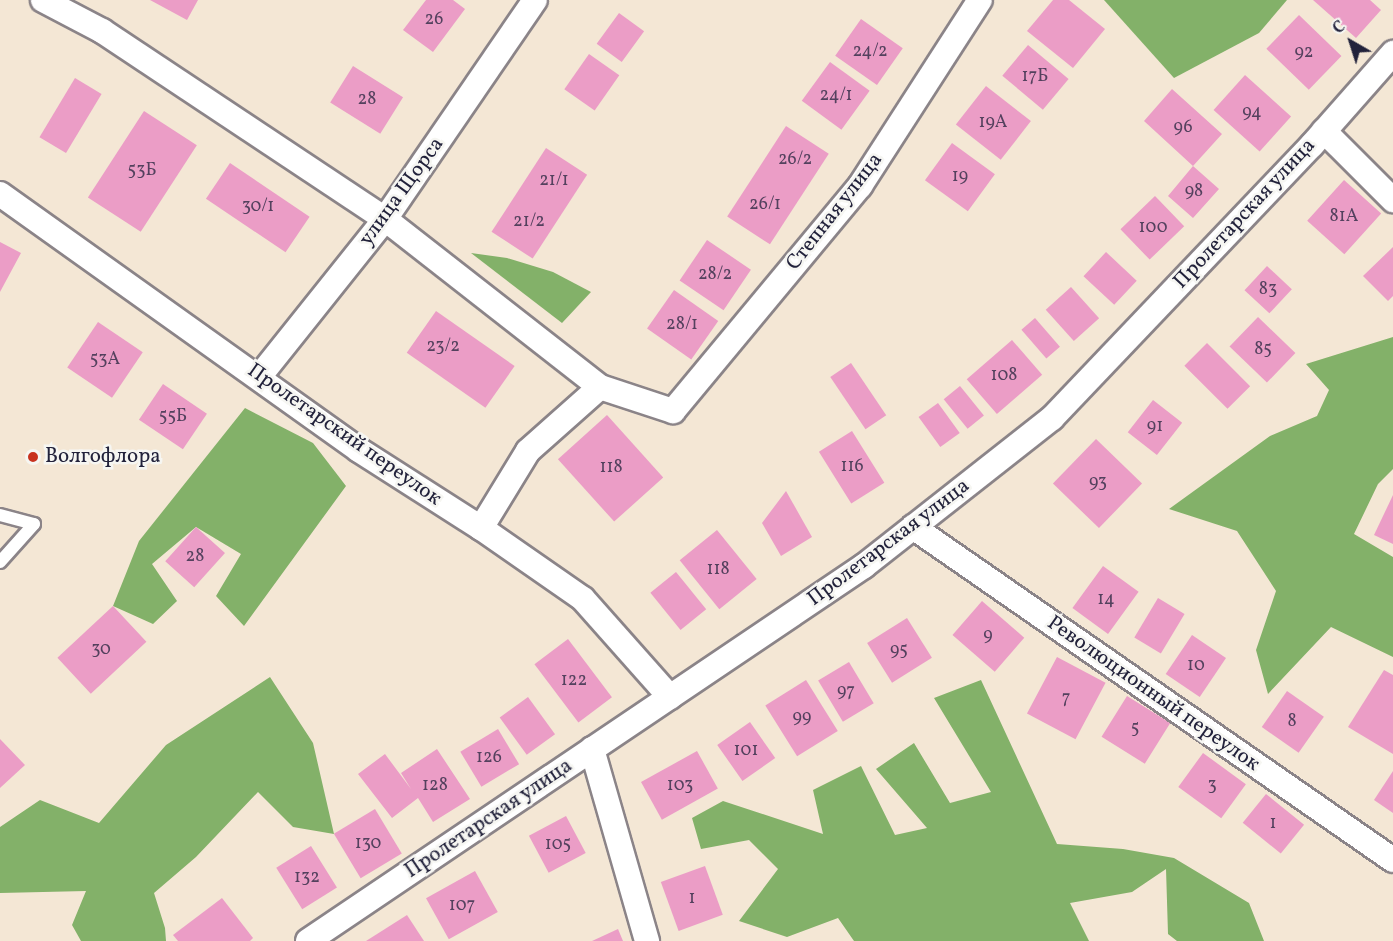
<!DOCTYPE html>
<meta charset="utf-8">
<style>
body{margin:0}
#map{position:relative;width:1393px;height:941px;overflow:hidden;background:#f4e7d5;font-family:Vollkorn,serif}
div>[style]{position:absolute}
.forest>*{inset:0;background:#83b169}
.building>*{inset:0;background:#eb9dc6;transform-origin:0 0}
.roads{filter:drop-shadow(2px 0 #8b8488) drop-shadow(-2px 0 #8b8488) drop-shadow(0 2px #8b8488) drop-shadow(0 -2px #8b8488)}
.service>*{height:12px;margin:-6px;padding:0 6px;transform-origin:6px;border-radius:6px;background:#fff}
.minor>*{height:24px;margin:-12px;padding:0 12px;transform-origin:12px;border-radius:12px;background:#fff}
.dots>*{width:16px;height:16px;translate:-50% -50%;box-sizing:border-box;border:3px solid #f6f6f2;border-radius:50%}
span{translate:-50% -50%;white-space:nowrap;text-align:center;line-height:1.15;-webkit-text-stroke:5px #f6f6f2;paint-order:stroke}
.number-label{font-size:18px;color:#54415e}
.number-label span{-webkit-text-stroke-width:0}
.street-label{font-size:21px;color:#22223b}
.poi-label{font-size:21px;color:#22223b}
.left{translate:0 -50%;text-align:left}
.north{position:absolute;left:1321px;top:12px;width:60px;height:60px;-webkit-text-stroke:4px #f6f6f2;paint-order:stroke;rotate:321deg;font-size:16px;font-weight:700;line-height:24px;text-align:center;color:#22223b}
.north::after{content:'';display:block;margin:auto;width:21px;height:27px;background:#22223b;clip-path:polygon(50% 0,100% 100%,50% 72%,0 100%)}
</style>
<div id="map">
<div class="forest">
<i style="clip-path:polygon(1104px 0,1287px 0,1259px 33px,1174px 78px)"></i>
<i style="clip-path:polygon(471px 253px,507px 258px,553px 272px,591px 292px,562px 323px)"></i>
<i style="clip-path:polygon(1393px 337px,1393px 469px,1378px 484px,1354px 534px,1393px 557px,1393px 657px,1331px 627px,1268px 694px,1256px 650px,1276px 591px,1237px 531px,1169px 509px,1270px 436px,1317px 416px,1329px 390px,1306px 364px)"></i>
<i style="clip-path:polygon(245px 408px,313px 443px,346px 486px,244px 626px,216px 596px,241px 554px,196px 527px,152px 564px,177px 601px,153px 624px,113px 606px,139px 541px)"></i>
<i style="clip-path:polygon(270px 677px,313px 743px,334px 834px,293px 827px,258px 792px,196px 857px,154px 893px,165px 928px,166px 941px,81px 941px,72px 925px,86px 891px,0 893px,0 827px,40px 800px,99px 823px,166px 745px)"></i>
<i style="clip-path:polygon(981px 680px,1057px 844px,1123px 849px,1174px 858px,1249px 903px,1264px 941px,1177px 941px,1168px 934px,1166px 869px,1132px 892px,1070px 903px,1089px 941px,854px 941px,838px 918px,787px 937px,739px 921px,778px 869px,749px 840px,701px 849px,692px 818px,723px 801px,823px 834px,813px 790px,861px 766px,895px 835px,927px 828px,876px 769px,914px 743px,950px 803px,991px 792px,934px 698px)"></i>
</div>
<div class="building">
<i style="clip-path:polygon(150px 0,198px 0,187px 20px)"></i>
<i style="clip-path:polygon(426px 0,453px 0,465px 9px,433px 52px,403px 30px)"></i>
<i style="clip-path:polygon(1053px 0,1069px 0,1105px 29px,1073px 68px,1027px 31px)"></i>
<i style="clip-path:polygon(1313px 0,1370px 0,1381px 10px,1356px 38px)"></i>
<i style="left:619px;top:13px;width:31px;height:38px;rotate:36deg"></i>
<i style="left:1299px;top:15px;width:59px;height:47px;rotate:44deg"></i>
<i style="left:861px;top:19px;width:51px;height:45px;rotate:35deg"></i>
<i style="left:1028px;top:45px;width:53px;height:40px;rotate:40deg"></i>
<i style="left:589px;top:54px;width:37px;height:43px;rotate:35deg"></i>
<i style="left:830px;top:62px;width:49px;height:48px;rotate:36deg"></i>
<i style="left:353px;top:66px;width:59px;height:43px;rotate:32deg"></i>
<i style="left:1245px;top:75px;width:62px;height:47px;rotate:42deg"></i>
<i style="left:75px;top:78px;width:31px;height:69px;rotate:31deg"></i>
<i style="left:986px;top:86px;width:57px;height:49px;rotate:38deg"></i>
<i style="clip-path:polygon(1172px 89px,1222px 134px,1193px 166px,1219px 189px,1193px 218px,1168px 196px,1193px 166px,1144px 121px)"></i>
<i style="left:144px;top:111px;width:63px;height:103px;rotate:33deg"></i>
<i style="left:786px;top:126px;width:51px;height:108px;rotate:33deg"></i>
<i style="left:952px;top:143px;width:53px;height:46px;rotate:36deg"></i>
<i style="left:546px;top:148px;width:49px;height:100px;rotate:33deg"></i>
<i style="left:230px;top:163px;width:96px;height:43px;rotate:34deg"></i>
<i style="left:1344px;top:180px;width:50px;height:55px;rotate:42deg"></i>
<i style="left:1155px;top:196px;width:42px;height:48px;rotate:46deg"></i>
<i style="left:707px;top:240px;width:53px;height:49px;rotate:34deg"></i>
<i style="clip-path:polygon(0 242px,21px 253px,0 292px)"></i>
<i style="clip-path:polygon(1393px 247px,1393px 296px,1388px 301px,1363px 276px)"></i>
<i style="left:1106px;top:252px;width:42px;height:33px;rotate:43deg"></i>
<i style="left:1267px;top:266px;width:34px;height:33px;rotate:43deg"></i>
<i style="left:1071px;top:287px;width:42px;height:34px;rotate:48deg"></i>
<i style="left:674px;top:290px;width:54px;height:47px;rotate:35deg"></i>
<i style="left:436px;top:311px;width:96px;height:51px;rotate:35deg"></i>
<i style="left:1258px;top:317px;width:52px;height:41px;rotate:44deg"></i>
<i style="left:1035px;top:318px;width:38px;height:18px;rotate:49deg"></i>
<i style="left:98px;top:322px;width:54px;height:55px;rotate:34deg"></i>
<i style="left:1012px;top:340px;width:46px;height:60px;rotate:49deg"></i>
<i style="left:1207px;top:343px;width:61px;height:32px;rotate:45deg"></i>
<i style="left:851px;top:363px;width:63px;height:25px;rotate:56deg"></i>
<i style="left:163px;top:384px;width:53px;height:43px;rotate:34deg"></i>
<i style="left:960px;top:386px;width:38px;height:21px;rotate:51deg"></i>
<i style="left:1153px;top:400px;width:37px;height:41px;rotate:38deg"></i>
<i style="left:938px;top:403px;width:37px;height:24px;rotate:54deg"></i>
<i style="left:607px;top:415px;width:84px;height:66px;rotate:48deg"></i>
<i style="left:852px;top:431px;width:61px;height:39px;rotate:58deg"></i>
<i style="left:1096px;top:439px;width:64px;height:62px;rotate:44deg"></i>
<i style="clip-path:polygon(786px 491px,812px 537px,781px 556px,762px 523px)"></i>
<i style="clip-path:polygon(1393px 495px,1393px 544px,1374px 535px)"></i>
<i style="left:196px;top:527px;width:39px;height:46px;rotate:42deg"></i>
<i style="left:717px;top:530px;width:63px;height:48px;rotate:51deg"></i>
<i style="left:1103px;top:566px;width:44px;height:52px;rotate:36deg"></i>
<i style="left:676px;top:572px;width:48px;height:33px;rotate:51deg"></i>
<i style="left:1158px;top:598px;width:31px;height:46px;rotate:31deg"></i>
<i style="left:982px;top:601px;width:56px;height:45px;rotate:41deg"></i>
<i style="left:113px;top:606px;width:49px;height:76px;rotate:47deg"></i>
<i style="left:907px;top:618px;width:47px;height:47px;rotate:58deg"></i>
<i style="left:1192px;top:635px;width:41px;height:47px;rotate:34deg"></i>
<i style="left:568px;top:639px;width:73px;height:42px;rotate:53deg"></i>
<i style="left:1057px;top:657px;width:55px;height:64px;rotate:28deg"></i>
<i style="left:849px;top:662px;width:48px;height:36px;rotate:59deg"></i>
<i style="clip-path:polygon(1384px 670px,1393px 675px,1393px 754px,1348px 727px)"></i>
<i style="left:806px;top:680px;width:60px;height:48px;rotate:58deg"></i>
<i style="left:1287px;top:691px;width:45px;height:44px;rotate:35deg"></i>
<i style="left:1127px;top:696px;width:51px;height:48px;rotate:32deg"></i>
<i style="left:528px;top:697px;width:46px;height:35px;rotate:54deg"></i>
<i style="left:750px;top:722px;width:44px;height:40px;rotate:55deg"></i>
<i style="left:498px;top:729px;width:41px;height:44px;rotate:59deg"></i>
<i style="clip-path:polygon(0 739px,25px 765px,0 788px)"></i>
<i style="clip-path:polygon(437px 749px,470px 799px,433px 822px,418px 798px,392px 818px,358px 774px,385px 754px,411px 789px,401px 773px)"></i>
<i style="left:697px;top:751px;width:43px;height:64px;rotate:61deg"></i>
<i style="left:1203px;top:753px;width:53px;height:42px;rotate:36deg"></i>
<i style="clip-path:polygon(1393px 771px,1393px 813px,1374px 800px)"></i>
<i style="left:1266px;top:794px;width:49px;height:37px;rotate:39deg"></i>
<i style="left:375px;top:809px;width:52px;height:48px;rotate:59deg"></i>
<i style="left:566px;top:816px;width:42px;height:42px;rotate:62deg"></i>
<i style="left:311px;top:846px;width:49px;height:41px;rotate:58deg"></i>
<i style="left:705px;top:866px;width:52px;height:47px;rotate:70deg"></i>
<i style="left:475px;top:871px;width:47px;height:56px;rotate:61deg"></i>
<i style="clip-path:polygon(222px 898px,253px 938px,250px 941px,178px 941px,173px 935px)"></i>
<i style="clip-path:polygon(407px 915px,424px 941px,366px 941px)"></i>
<i style="clip-path:polygon(618px 929px,623px 941px,592px 941px)"></i>
</div>
<div class="roads">
<div class="service">
<i style="left:0;top:515px;width:35px;rotate:15deg"></i>
<i style="left:34px;top:524px;width:51px;rotate:131.8deg"></i>
</div>
<div class="minor">
<i style="left:43px;top:0;width:67px;rotate:27.7deg"></i>
<i style="left:102px;top:31px;width:340px;rotate:33.6deg"></i>
<i style="left:385px;top:219px;width:273px;rotate:38deg"></i>
<i style="left:600px;top:387px;width:77px;rotate:18.2deg"></i>
<i style="left:673px;top:411px;width:293px;rotate:-50.3deg"></i>
<i style="left:860px;top:186px;width:221px;rotate:-57.2deg"></i>
<i style="left:1324px;top:131px;width:98px;rotate:45deg"></i>
<i style="left:0;top:194px;width:441px;rotate:35.5deg"></i>
<i style="left:359px;top:450px;width:145px;rotate:32.6deg"></i>
<i style="left:481px;top:528px;width:124px;rotate:34.8deg"></i>
<i style="left:583px;top:599px;width:131px;rotate:48.4deg"></i>
<i style="left:259px;top:377px;width:202px;rotate:-51.4deg"></i>
<i style="left:385px;top:219px;width:265px;rotate:-55.6deg"></i>
<i style="left:913px;top:527px;width:584px;rotate:34.75deg"></i>
<i style="left:481px;top:528px;width:90px;rotate:-58.6deg"></i>
<i style="left:528px;top:451px;width:96px;rotate:-41.6deg"></i>
<i style="left:592px;top:749px;width:200px;rotate:74deg"></i>
<i style="left:308px;top:941px;width:671px;rotate:-34deg"></i>
<i style="left:864px;top:566px;width:239px;rotate:-38.2deg"></i>
<i style="left:1052px;top:418px;width:377px;rotate:-46.4deg"></i>
<i style="left:1312px;top:145px;width:123px;rotate:-48.6deg"></i>
</div>
</div>
<div class="dots">
<i style="left:33px;top:457px;background:#c8321e"></i>
</div>
<div class="number-label">
<span style="left:434px;top:20px">26</span>
<span style="left:870px;top:52px">24/2</span>
<span style="left:1304px;top:53px">92</span>
<span style="left:1035px;top:77px">17Б</span>
<span style="left:836px;top:96px">24/1</span>
<span style="left:367px;top:100px">28</span>
<span style="left:1252px;top:113px">94</span>
<span style="left:993px;top:123px">19А</span>
<span style="left:1183px;top:128px">96</span>
<span style="left:795px;top:160px">26/2</span>
<span style="left:142px;top:171px">53Б</span>
<span style="left:960px;top:177px">19</span>
<span style="left:554px;top:181px">21/1</span>
<span style="left:1194px;top:192px">98</span>
<span style="left:765px;top:205px">26/1</span>
<span style="left:258px;top:207px">30/1</span>
<span style="left:1344px;top:217px">81А</span>
<span style="left:529px;top:222px">21/2</span>
<span style="left:1153px;top:228px">100</span>
<span style="left:715px;top:275px">28/2</span>
<span style="left:1268px;top:290px">83</span>
<span style="left:682px;top:325px">28/1</span>
<span style="left:443px;top:347px">23/2</span>
<span style="left:1263px;top:350px">85</span>
<span style="left:105px;top:360px">53А</span>
<span style="left:1004px;top:376px">108</span>
<span style="left:173px;top:417px">55Б</span>
<span style="left:1155px;top:427px">91</span>
<span style="left:852px;top:467px">116</span>
<span style="left:611px;top:468px">118</span>
<span style="left:1098px;top:483px">93</span>
<span style="left:195px;top:557px">28</span>
<span style="left:718px;top:570px">118</span>
<span style="left:1106px;top:600px">14</span>
<span style="left:988px;top:636px">9</span>
<span style="left:101px;top:650px">30</span>
<span style="left:899px;top:651px">95</span>
<span style="left:1196px;top:666px">10</span>
<span style="left:574px;top:681px">122</span>
<span style="left:846px;top:692px">97</span>
<span style="left:1066px;top:699px">7</span>
<span style="left:802px;top:718px">99</span>
<span style="left:1292px;top:722px">8</span>
<span style="left:1135px;top:729px">5</span>
<span style="left:746px;top:751px">101</span>
<span style="left:489px;top:758px">126</span>
<span style="left:435px;top:786px">128</span>
<span style="left:680px;top:786px">103</span>
<span style="left:1212px;top:786px">3</span>
<span style="left:1273px;top:824px">1</span>
<span style="left:368px;top:844px">130</span>
<span style="left:558px;top:845px">105</span>
<span style="left:307px;top:878px">132</span>
<span style="left:692px;top:899px">1</span>
<span style="left:462px;top:906px">107</span>
</div>
<div class="street-label">
<span style="left:402px;top:192px;rotate:-54deg">улица Щорса</span>
<span style="left:835px;top:212px;rotate:-52deg">Степная улица</span>
<span style="left:1245px;top:214px;rotate:-47deg">Пролетарская улица</span>
<span style="left:344px;top:435px;rotate:35deg">Пролетарский переулок</span>
<span style="left:889px;top:543px;rotate:-37deg">Пролетарская улица</span>
<span style="left:1153px;top:694px;rotate:35deg">Революционный переулок</span>
<span style="left:489px;top:819px;rotate:-34deg">Пролетарская улица</span>
</div>
<div class="poi-label">
<span class="left" style="left:45px;top:457px">Волгофлора</span>
</div>
<div class="north">С</div>
</div>
